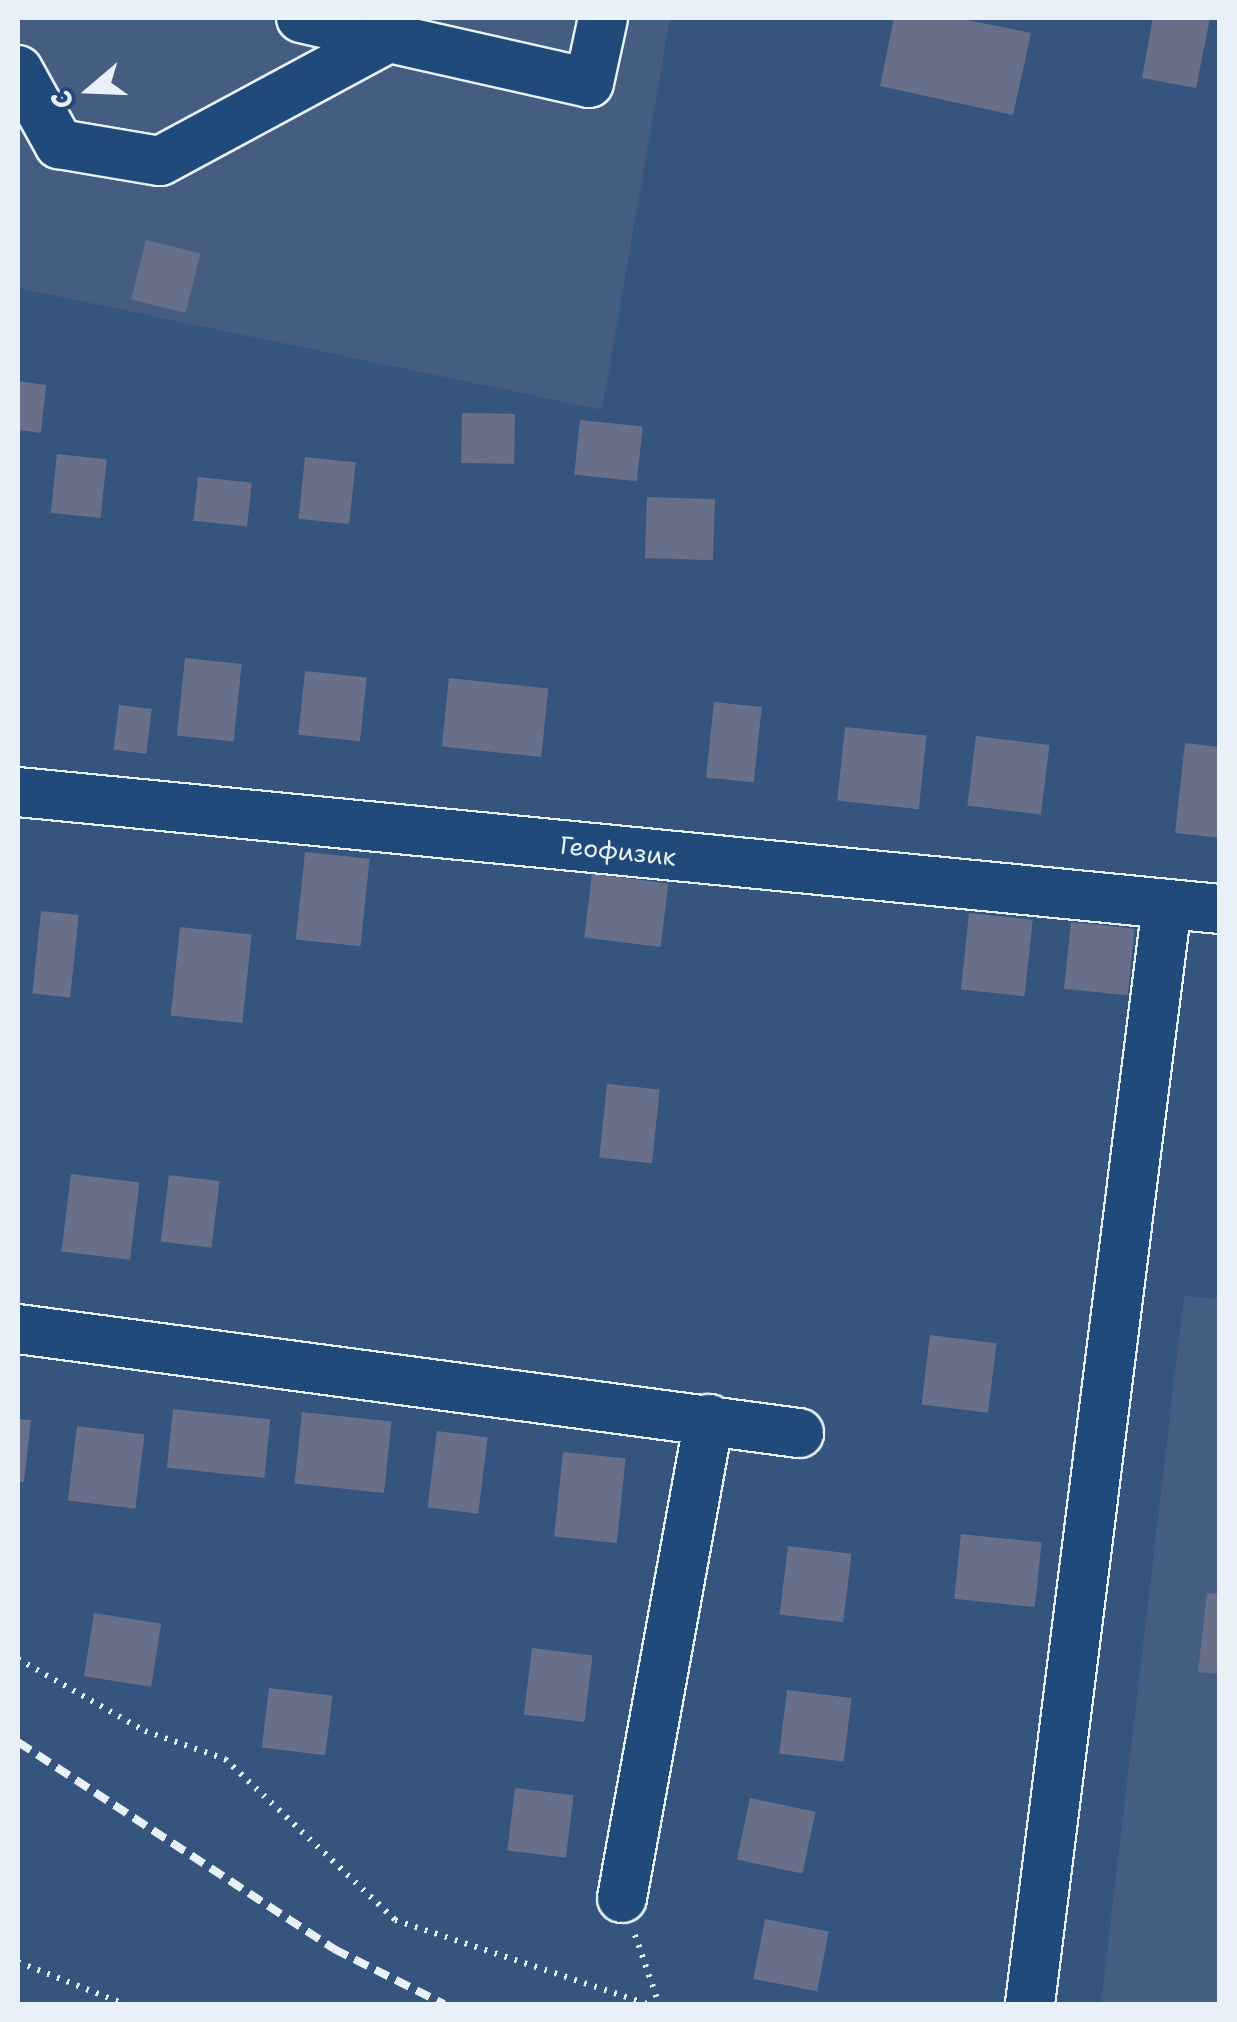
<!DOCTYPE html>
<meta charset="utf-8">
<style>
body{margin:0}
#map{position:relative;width:1237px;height:2022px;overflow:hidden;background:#35557e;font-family:"Shantell Sans",sans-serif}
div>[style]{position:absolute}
.built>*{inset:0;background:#445d81}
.building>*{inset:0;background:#687089;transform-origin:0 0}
.path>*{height:6px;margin-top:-3px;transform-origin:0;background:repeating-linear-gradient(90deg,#e8f1f8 0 2.5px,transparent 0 10.5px)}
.roads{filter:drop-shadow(2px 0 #e8f1f8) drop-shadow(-2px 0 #e8f1f8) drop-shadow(0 2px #e8f1f8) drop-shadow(0 -2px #e8f1f8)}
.minor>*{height:48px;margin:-24px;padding:0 24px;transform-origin:24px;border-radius:24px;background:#1f4a7a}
.rail>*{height:8px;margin-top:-4px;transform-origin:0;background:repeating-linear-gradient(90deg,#e8f1f8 0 15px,transparent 0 23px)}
span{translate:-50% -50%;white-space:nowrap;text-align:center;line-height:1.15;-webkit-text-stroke:8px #1f4a7a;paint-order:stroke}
.street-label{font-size:25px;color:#e8f1f8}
.frame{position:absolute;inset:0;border:20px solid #e8f1f8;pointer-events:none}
.north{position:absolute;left:40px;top:40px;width:100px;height:100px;-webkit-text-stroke:8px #1f4a7a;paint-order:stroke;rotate:251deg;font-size:28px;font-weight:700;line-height:40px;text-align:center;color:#e8f1f8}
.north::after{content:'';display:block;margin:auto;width:35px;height:45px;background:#e8f1f8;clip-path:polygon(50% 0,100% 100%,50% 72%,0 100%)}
</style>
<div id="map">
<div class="built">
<i style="clip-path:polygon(18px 18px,670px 18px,602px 410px,18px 288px)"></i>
<i style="clip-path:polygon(1184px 1296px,1219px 1299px,1219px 2004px,1101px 2004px)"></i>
</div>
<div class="building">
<i style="clip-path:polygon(894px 18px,957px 18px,1031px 33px,1013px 115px,880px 86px)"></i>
<i style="clip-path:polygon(1153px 18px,1210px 18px,1196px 88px,1142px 78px)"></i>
<i style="left:146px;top:240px;width:56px;height:61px;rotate:14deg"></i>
<i style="clip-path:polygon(18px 381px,46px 385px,41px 433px,18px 430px)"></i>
<i style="left:462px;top:413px;width:53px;height:50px;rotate:1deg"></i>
<i style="left:580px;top:420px;width:63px;height:55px;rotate:6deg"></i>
<i style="left:57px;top:454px;width:50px;height:59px;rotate:6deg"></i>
<i style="left:305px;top:457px;width:51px;height:62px;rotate:6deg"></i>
<i style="left:198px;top:477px;width:54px;height:44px;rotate:6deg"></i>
<i style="left:647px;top:497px;width:68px;height:61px;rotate:2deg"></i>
<i style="left:185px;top:658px;width:57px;height:78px;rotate:6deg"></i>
<i style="left:305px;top:671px;width:62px;height:64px;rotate:6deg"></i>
<i style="left:449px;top:678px;width:100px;height:69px;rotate:6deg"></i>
<i style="left:714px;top:702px;width:48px;height:76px;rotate:6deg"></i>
<i style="left:119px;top:705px;width:33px;height:45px;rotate:7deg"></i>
<i style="left:845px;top:727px;width:82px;height:74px;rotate:6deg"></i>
<i style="left:976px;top:736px;width:74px;height:70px;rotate:7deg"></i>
<i style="clip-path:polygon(1185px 743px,1220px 747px,1220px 838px,1175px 833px)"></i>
<i style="left:305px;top:852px;width:65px;height:88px;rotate:6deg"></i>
<i style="left:592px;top:874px;width:77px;height:64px;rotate:7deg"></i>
<i style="left:41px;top:911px;width:38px;height:83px;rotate:6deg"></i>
<i style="left:969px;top:913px;width:64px;height:77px;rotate:6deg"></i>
<i style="left:1071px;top:922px;width:64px;height:67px;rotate:6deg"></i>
<i style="left:180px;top:927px;width:72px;height:89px;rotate:6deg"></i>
<i style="left:607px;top:1084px;width:53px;height:74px;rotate:6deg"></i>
<i style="left:71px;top:1174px;width:69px;height:78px;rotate:7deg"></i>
<i style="left:169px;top:1175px;width:51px;height:67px;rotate:7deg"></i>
<i style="left:930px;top:1335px;width:67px;height:70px;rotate:7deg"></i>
<i style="left:173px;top:1409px;width:98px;height:59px;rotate:6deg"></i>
<i style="left:302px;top:1412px;width:90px;height:72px;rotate:6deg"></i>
<i style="clip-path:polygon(18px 1419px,31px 1420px,24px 1482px,18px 1482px)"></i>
<i style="left:77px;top:1426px;width:68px;height:75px;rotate:7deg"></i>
<i style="left:437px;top:1431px;width:51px;height:77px;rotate:7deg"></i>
<i style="left:563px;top:1452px;width:63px;height:85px;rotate:6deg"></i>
<i style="left:961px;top:1534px;width:81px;height:65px;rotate:6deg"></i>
<i style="left:788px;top:1546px;width:64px;height:69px;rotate:7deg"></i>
<i style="clip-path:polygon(1207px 1593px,1220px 1594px,1220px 1674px,1198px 1672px)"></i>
<i style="left:94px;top:1613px;width:68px;height:64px;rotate:9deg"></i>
<i style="left:532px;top:1648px;width:61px;height:67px;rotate:7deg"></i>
<i style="left:269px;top:1688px;width:64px;height:60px;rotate:7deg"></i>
<i style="left:787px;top:1690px;width:65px;height:64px;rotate:7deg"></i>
<i style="left:515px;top:1788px;width:59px;height:63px;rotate:7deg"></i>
<i style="left:750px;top:1798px;width:67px;height:63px;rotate:12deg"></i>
<i style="left:765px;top:1919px;width:65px;height:61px;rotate:11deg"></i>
</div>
<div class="path">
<i style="left:18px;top:1659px;width:146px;rotate:29.6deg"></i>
<i style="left:145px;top:1731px;width:85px;rotate:19.3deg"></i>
<i style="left:225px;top:1759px;width:234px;rotate:43.4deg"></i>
<i style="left:395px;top:1920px;width:267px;rotate:18.4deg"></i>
<i style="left:635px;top:1935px;width:73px;rotate:70.8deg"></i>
<i style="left:18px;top:1962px;width:114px;rotate:21.6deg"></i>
</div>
<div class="roads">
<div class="minor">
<i style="left:301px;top:18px;width:295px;rotate:12.7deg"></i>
<i style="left:589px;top:83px;width:66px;rotate:-77.8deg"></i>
<i style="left:18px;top:70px;width:85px;rotate:61deg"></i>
<i style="left:59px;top:144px;width:102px;rotate:9.6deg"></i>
<i style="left:160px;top:161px;width:259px;rotate:-28.3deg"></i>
<i style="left:388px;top:38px;width:21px;rotate:-76deg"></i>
<i style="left:18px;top:792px;width:1208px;rotate:5.56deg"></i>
<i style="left:18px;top:1329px;width:788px;rotate:7.59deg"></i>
<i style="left:622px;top:1898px;width:487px;rotate:-79.7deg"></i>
<i style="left:1030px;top:2004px;width:1108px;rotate:-82.9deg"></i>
</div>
</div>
<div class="rail">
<i style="left:18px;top:1742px;width:378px;rotate:33.2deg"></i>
<i style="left:334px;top:1949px;width:123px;rotate:26.6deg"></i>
</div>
<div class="street-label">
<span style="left:618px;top:851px;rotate:6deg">Геофизик</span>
</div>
<div class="frame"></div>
<div class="north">С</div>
</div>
